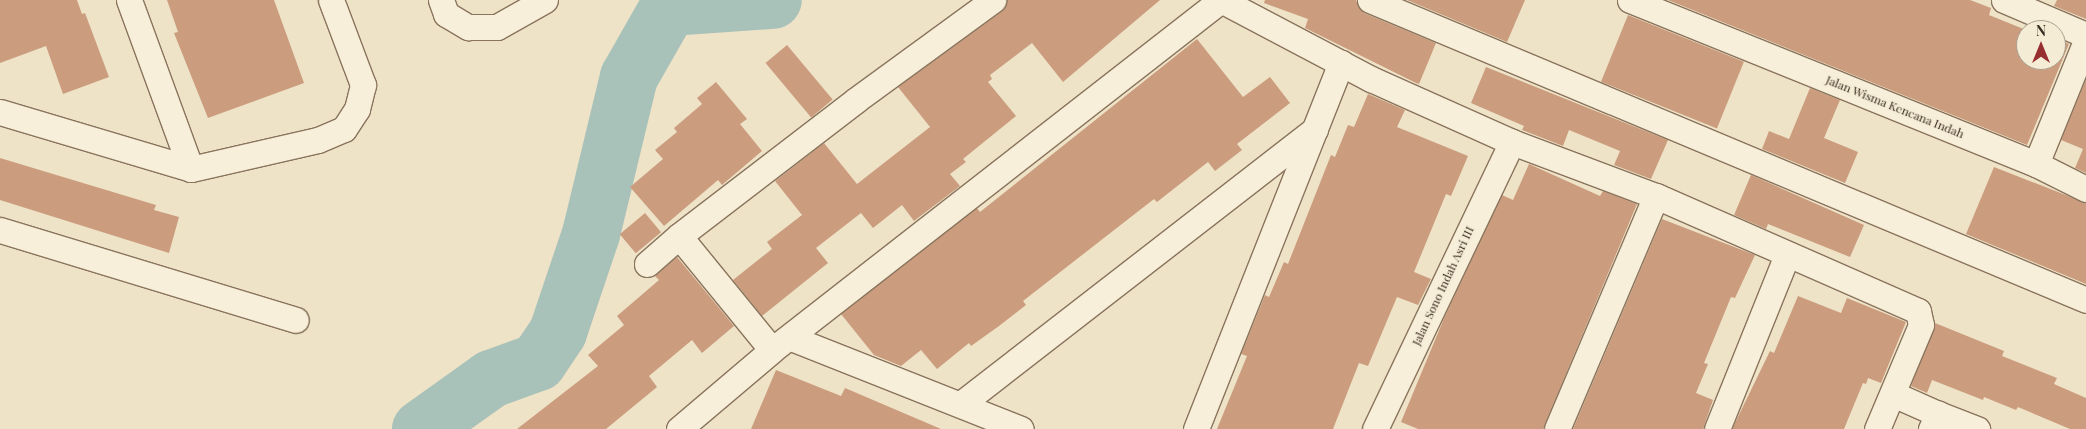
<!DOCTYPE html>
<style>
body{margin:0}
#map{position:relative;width:2086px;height:429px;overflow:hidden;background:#eee2c7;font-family:"Playfair Display",serif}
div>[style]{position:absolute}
.river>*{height:58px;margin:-29px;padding:0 29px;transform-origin:29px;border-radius:29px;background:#a8c2ba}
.building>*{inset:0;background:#cb9d7e;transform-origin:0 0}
.roads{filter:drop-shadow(1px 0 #89745d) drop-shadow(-1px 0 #89745d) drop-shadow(0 1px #89745d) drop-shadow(0 -1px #89745d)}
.street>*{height:25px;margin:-12.5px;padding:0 12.5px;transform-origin:12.5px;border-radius:12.5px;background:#f8efda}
span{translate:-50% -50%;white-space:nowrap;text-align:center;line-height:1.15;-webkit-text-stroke:4px #f5ecd6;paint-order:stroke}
.street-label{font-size:12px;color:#3a2c20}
.north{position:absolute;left:2016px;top:20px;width:50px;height:50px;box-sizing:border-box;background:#f5ecd6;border:1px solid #aa9f8d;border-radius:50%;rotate:0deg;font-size:14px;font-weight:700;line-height:20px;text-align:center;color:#3a2c20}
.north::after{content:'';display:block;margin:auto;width:18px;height:22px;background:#972e2f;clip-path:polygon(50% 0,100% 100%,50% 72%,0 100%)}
</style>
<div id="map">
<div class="river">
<i style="left:421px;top:429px;width:86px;rotate:-35.5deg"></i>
<i style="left:491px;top:379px;width:50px;rotate:-19.9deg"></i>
<i style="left:538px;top:362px;width:36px;rotate:-56deg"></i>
<i style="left:558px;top:332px;width:103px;rotate:-71.4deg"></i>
<i style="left:591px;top:234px;width:162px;rotate:-76.4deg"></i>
<i style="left:629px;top:77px;width:81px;rotate:-60.3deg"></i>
<i style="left:669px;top:7px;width:104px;rotate:-3.9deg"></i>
</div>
<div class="building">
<i style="clip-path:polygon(0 0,77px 0,82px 14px,85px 13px,109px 77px,63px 94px,46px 46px,0 63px)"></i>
<i style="clip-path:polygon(167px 0,274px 0,304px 83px,208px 118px,174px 33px,178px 32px)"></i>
<i style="clip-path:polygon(1007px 0,1160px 0,1063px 82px,1032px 43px,990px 75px,992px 79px,988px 82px,1016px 116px,963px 159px,966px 162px,950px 174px,960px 186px,914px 221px,902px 205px,873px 228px,861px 213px,816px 248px,828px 263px,762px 316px,733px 280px,772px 249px,767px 242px,802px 215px,775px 181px,824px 143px,857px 184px,930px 127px,898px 87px,1001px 12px)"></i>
<i style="clip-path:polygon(1265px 0,1356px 0,1364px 13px,1436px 43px,1419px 84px,1416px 83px,1305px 28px,1308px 19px,1264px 3px)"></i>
<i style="clip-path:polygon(1407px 0,1525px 0,1507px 42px)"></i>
<i style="clip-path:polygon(1668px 0,1970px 0,1991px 8px,1989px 15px,2026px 30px,2026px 60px,2056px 60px,2056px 38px,2069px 44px,2027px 145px)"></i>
<i style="clip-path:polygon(2057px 0,2086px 0,2086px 19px,2054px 6px)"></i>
<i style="left:1628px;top:15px;width:125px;height:72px;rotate:22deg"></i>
<i style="clip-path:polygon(1197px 39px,1243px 97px,1270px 77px,1290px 103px,1237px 144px,1242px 150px,1215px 171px,1208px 162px,1157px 202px,1154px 199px,1023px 301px,1026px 305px,999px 326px,971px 346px,969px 343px,937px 369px,921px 350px,901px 366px,874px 355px,841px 314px,977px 208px,980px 212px)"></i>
<i style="left:787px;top:45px;width:71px;height:28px;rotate:50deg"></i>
<i style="clip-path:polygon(1486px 67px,1668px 140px,1651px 179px,1614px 165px,1620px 151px,1569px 130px,1563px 146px,1522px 130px,1524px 126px,1471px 103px)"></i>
<i style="clip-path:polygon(2086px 79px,2086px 173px,2075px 168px,2083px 149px,2061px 140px)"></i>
<i style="clip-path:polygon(716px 82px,747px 119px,740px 124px,762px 151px,722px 185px,718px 180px,664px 226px,630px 187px,663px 159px,655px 150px,677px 132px,674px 128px,702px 104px,697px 98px)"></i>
<i style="clip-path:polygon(1810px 88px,1840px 100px,1824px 138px,1858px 152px,1845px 183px,1762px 149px,1769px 131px,1789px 139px)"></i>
<i style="clip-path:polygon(1368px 94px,1405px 110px,1397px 127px,1468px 156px,1451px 196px,1446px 194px,1414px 272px,1431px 279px,1418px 305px,1397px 297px,1368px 366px,1359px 363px,1333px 429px,1217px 429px,1247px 356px,1241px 354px,1265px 295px,1269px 297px,1284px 262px,1288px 264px,1331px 155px,1335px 157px,1348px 125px,1354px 127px)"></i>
<i style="clip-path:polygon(0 158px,156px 205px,154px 210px,179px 217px,169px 253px,0 200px)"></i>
<i style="clip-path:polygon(1529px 164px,1600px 196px,1603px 191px,1637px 204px,1543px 429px,1418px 429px,1401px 422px,1445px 316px,1502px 195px,1513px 200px)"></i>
<i style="clip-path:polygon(1994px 167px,2086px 203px,2086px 284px,1966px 234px)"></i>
<i style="clip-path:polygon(1751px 175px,1864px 225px,1850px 257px,1768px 224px,1766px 229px,1734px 215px)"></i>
<i style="left:645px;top:213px;width:25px;height:33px;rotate:50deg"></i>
<i style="clip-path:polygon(1662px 219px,1755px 255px,1735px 298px,1731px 297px,1704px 363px,1708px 364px,1696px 393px,1713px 400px,1703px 429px,1573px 429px)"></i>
<i style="clip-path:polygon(677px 257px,734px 326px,702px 353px,692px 340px,649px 376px,657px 387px,606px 429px,517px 429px,598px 366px,588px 355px,624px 325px,617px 316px,659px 280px,655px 276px)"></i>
<i style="clip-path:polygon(1798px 296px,1841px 313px,1847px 298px,1906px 322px,1881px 383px,1868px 378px,1866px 384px,1863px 383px,1844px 429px,1732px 429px,1770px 351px,1774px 353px)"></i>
<i style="clip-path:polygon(1935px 323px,2004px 351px,2002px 356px,2057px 378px,2054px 384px,2086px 398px,2086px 429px,2070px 429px,2018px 407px,2016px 410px,1984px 397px,1983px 400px,1932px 380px,1927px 393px,1911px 386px)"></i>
<i style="clip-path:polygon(776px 370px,841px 396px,845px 388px,941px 429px,751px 429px)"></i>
</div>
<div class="roads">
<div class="street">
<i style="left:129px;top:0;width:180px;rotate:69.9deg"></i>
<i style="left:441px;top:0;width:15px;rotate:70deg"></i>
<i style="left:446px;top:14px;width:26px;rotate:31deg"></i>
<i style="left:468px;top:27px;width:29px"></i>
<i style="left:497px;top:27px;width:55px;rotate:-29.4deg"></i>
<i style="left:1221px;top:0;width:170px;rotate:27.8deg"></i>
<i style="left:1371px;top:79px;width:154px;rotate:24.1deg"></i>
<i style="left:1512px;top:142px;width:154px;rotate:20.6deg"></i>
<i style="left:1656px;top:196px;width:286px;rotate:23.7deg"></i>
<i style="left:1918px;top:311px;width:14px;rotate:78deg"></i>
<i style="left:1921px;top:325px;width:113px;rotate:112.9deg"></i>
<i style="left:1370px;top:0;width:776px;rotate:22.73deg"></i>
<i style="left:1630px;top:0;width:438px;rotate:22deg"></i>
<i style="left:2036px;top:164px;width:56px;rotate:26.6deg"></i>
<i style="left:2004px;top:0;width:89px;rotate:23.1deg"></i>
<i style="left:0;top:112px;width:199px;rotate:16.6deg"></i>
<i style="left:191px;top:169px;width:130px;rotate:-12.9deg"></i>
<i style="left:318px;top:140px;width:28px;rotate:-23deg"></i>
<i style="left:344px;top:129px;width:24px;rotate:-57deg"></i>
<i style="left:357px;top:109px;width:25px;rotate:-76deg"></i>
<i style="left:363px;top:85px;width:91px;rotate:-110.6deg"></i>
<i style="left:2036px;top:164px;width:133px;rotate:-67.9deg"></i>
<i style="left:0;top:230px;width:309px;rotate:16.9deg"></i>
<i style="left:679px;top:236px;width:147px;rotate:50.8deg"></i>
<i style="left:647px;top:264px;width:43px;rotate:-41.2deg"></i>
<i style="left:679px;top:236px;width:223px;rotate:-37.5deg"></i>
<i style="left:856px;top:100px;width:170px;rotate:-36.1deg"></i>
<i style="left:791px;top:338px;width:247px;rotate:21.6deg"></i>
<i style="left:1893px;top:394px;width:49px;rotate:24deg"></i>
<i style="left:961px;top:404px;width:448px;rotate:-37.8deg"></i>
<i style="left:679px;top:429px;width:122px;rotate:-40.3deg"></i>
<i style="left:772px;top:350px;width:569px;rotate:-37.94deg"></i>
<i style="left:1196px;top:429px;width:394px;rotate:-68.4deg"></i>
<i style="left:1375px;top:429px;width:318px;rotate:-64.5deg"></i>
<i style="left:1557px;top:429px;width:253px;rotate:-67deg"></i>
<i style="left:1717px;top:429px;width:188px;rotate:-68.1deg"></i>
<i style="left:1931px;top:429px;width:17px;rotate:-65deg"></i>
<i style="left:1938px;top:414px;width:42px;rotate:21deg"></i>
</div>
</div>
<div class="street-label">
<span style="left:1895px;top:107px;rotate:22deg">Jalan Wisma Kencana Indah</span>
<span style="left:1443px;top:286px;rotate:-65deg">Jalan Sono Indah Asri III</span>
</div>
<div class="north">N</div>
</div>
